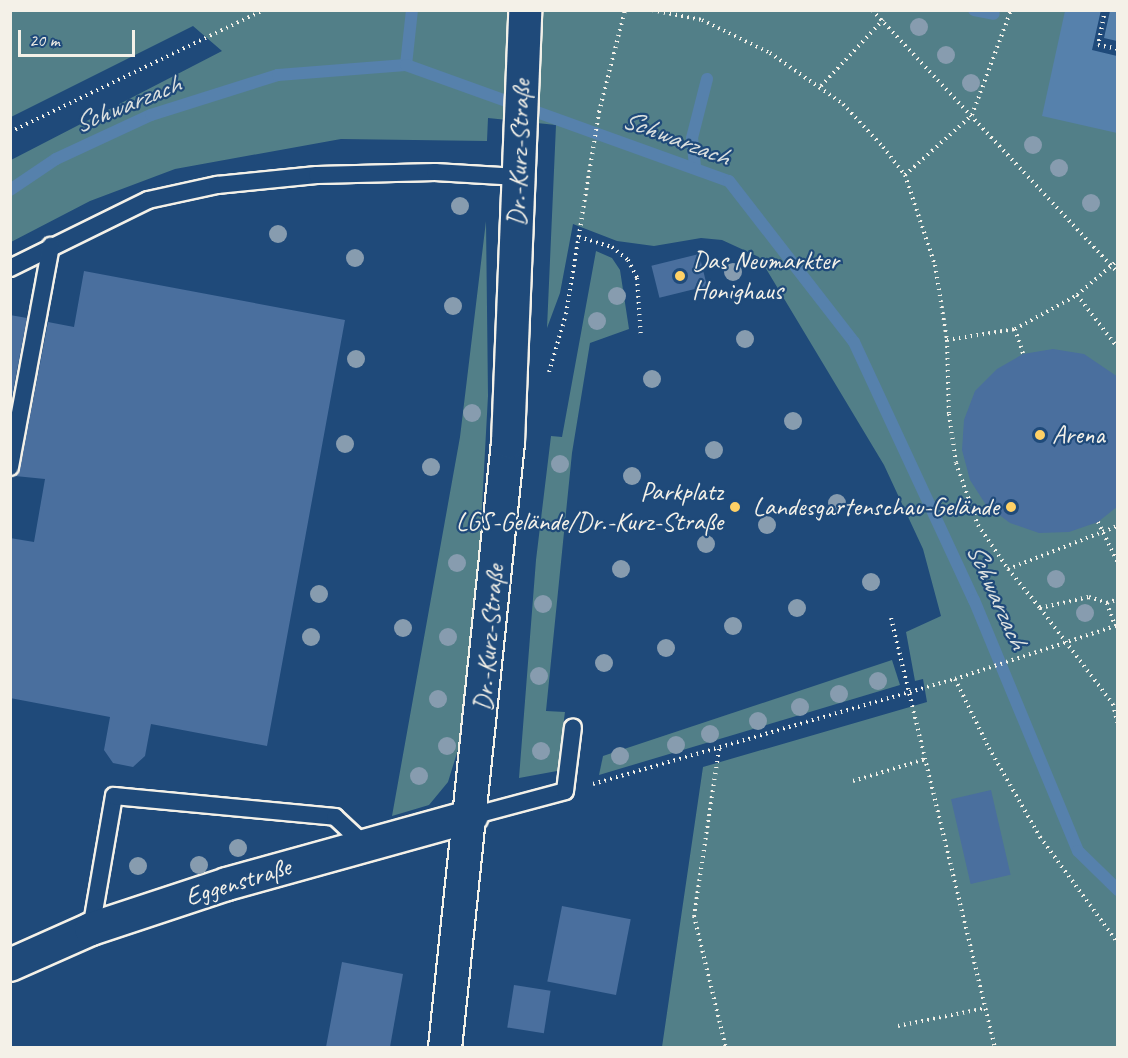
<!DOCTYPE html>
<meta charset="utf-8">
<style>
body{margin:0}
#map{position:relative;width:1128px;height:1058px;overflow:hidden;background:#1f4a7a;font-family:Caveat,sans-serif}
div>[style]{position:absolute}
.green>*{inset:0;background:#527f88}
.water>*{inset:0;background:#5681ac}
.pier>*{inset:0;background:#1f4a7a}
.stream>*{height:12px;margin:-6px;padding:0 6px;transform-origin:6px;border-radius:6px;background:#5681ac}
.building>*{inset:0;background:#4a6f9e;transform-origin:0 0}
.path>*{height:4px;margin-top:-2px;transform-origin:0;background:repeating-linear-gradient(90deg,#f4f1e8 0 1.5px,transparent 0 6px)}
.roads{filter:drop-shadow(2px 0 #f4f1e8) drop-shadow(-2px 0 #f4f1e8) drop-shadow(0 2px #f4f1e8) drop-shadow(0 -2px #f4f1e8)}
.lane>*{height:16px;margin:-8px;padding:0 8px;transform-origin:8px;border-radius:8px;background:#1f4a7a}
.street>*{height:32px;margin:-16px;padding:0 16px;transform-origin:16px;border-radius:16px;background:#1f4a7a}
.trees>*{width:18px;height:18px;margin:-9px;border-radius:50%;background:#879caf}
.dots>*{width:16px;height:16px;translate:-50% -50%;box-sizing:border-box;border:3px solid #1f4a7a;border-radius:50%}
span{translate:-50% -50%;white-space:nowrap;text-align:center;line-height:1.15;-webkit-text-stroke:4.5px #1f4a7a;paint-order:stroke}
.street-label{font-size:26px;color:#f4f1e8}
.poi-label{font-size:26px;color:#f4f1e8}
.left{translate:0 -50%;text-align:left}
.right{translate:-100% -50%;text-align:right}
.water-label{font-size:27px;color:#dce0df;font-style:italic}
.frame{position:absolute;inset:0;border:12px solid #f4f1e8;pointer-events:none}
.scale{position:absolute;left:18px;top:30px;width:117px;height:27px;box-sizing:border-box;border:3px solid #f4f1e8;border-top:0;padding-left:8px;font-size:18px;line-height:21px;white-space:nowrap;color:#f4f1e8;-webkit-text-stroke:4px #1f4a7a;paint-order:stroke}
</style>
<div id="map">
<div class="green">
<i style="clip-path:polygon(11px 11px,1117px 11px,1117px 1047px,662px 1047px,703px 767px,927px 702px,923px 679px,915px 681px,906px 632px,941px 616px,923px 549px,884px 465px,759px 257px,722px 240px,701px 238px,654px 246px,617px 241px,573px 224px,560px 293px,547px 328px,556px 125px,488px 118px,487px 141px,341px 139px,175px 169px,90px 201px,11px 242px,11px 160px,222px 51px,193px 26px,11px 117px)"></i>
<i style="clip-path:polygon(486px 221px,488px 396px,480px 543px,460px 743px,448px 782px,429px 805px,392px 816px,460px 437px)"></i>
<i style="clip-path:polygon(596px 251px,612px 258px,620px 270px,629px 329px,590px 343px,572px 453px,546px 711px,565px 712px,557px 771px,519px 778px,536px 560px,551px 436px,562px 437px)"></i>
<i style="clip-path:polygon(892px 660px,900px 685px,599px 775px,603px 756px)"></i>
</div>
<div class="water">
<i style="clip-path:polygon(1065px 11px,1117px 11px,1117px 133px,1042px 116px)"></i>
</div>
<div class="pier">
<i style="clip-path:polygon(1101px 10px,1110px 11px,1104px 38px,1117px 41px,1117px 56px,1092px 50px)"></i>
</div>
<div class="stream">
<i style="left:974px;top:10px;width:20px;rotate:11deg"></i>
<i style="left:406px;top:65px;width:55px;rotate:-83.8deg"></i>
<i style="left:695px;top:166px;width:28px;rotate:-96deg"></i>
<i style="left:692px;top:138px;width:61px;rotate:-75.7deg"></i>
<i style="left:10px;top:190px;width:55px;rotate:-34deg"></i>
<i style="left:56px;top:159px;width:105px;rotate:-24.9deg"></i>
<i style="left:151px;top:115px;width:133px;rotate:-17.5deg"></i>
<i style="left:278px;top:75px;width:128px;rotate:-4.5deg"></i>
<i style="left:406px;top:65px;width:343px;rotate:19.8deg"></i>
<i style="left:729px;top:181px;width:204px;rotate:52.2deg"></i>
<i style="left:854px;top:342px;width:285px;rotate:65.1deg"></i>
<i style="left:974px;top:600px;width:272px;rotate:67.5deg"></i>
<i style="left:1078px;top:851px;width:56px;rotate:44.3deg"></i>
</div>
<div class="building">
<i style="left:699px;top:254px;width:33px;height:49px;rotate:76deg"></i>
<i style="clip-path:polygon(84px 271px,345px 320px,267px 746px,151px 724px,145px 756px,133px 767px,113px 763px,104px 750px,110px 717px,10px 698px,10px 538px,34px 542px,45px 479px,15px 476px,20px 469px,48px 322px,74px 327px)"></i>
<i style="clip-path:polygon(10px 315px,27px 318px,10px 407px)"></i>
<i style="clip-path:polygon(1053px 349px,1084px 354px,1118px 377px,1118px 506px,1098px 522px,1069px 532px,1039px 533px,1010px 523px,986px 505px,970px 480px,962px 450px,964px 420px,975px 391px,997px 369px,1023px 354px)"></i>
<i style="left:991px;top:790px;width:87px;height:41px;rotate:77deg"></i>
<i style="left:562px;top:906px;width:70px;height:77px;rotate:11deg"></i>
<i style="clip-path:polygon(342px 962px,403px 974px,390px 1047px,326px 1047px)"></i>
<i style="left:514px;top:985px;width:37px;height:43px;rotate:9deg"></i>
</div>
<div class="path">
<i style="left:652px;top:10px;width:51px;rotate:11.3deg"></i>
<i style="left:702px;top:20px;width:76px;rotate:25.9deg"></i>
<i style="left:770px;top:53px;width:89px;rotate:34.9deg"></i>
<i style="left:843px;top:104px;width:59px;rotate:47.1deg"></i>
<i style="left:883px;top:147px;width:36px;rotate:52deg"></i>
<i style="left:905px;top:175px;width:95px;rotate:71.6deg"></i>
<i style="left:935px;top:265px;width:76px;rotate:80.9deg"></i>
<i style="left:947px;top:340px;width:69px;rotate:-9.2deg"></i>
<i style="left:1015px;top:329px;width:71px;rotate:-28.7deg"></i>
<i style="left:1077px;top:295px;width:54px;rotate:-40.5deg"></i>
<i style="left:872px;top:10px;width:360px;rotate:46.9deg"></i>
<i style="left:1105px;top:10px;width:36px;rotate:101deg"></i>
<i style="left:1098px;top:45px;width:20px;rotate:11deg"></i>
<i style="left:821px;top:86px;width:91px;rotate:-46.8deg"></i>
<i style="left:10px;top:132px;width:281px;rotate:-25.7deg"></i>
<i style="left:905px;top:175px;width:90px;rotate:-41.8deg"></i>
<i style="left:972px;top:115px;width:112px;rotate:-69.6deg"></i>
<i style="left:579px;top:237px;width:34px;rotate:17deg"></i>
<i style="left:612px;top:247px;width:21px;rotate:39deg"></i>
<i style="left:628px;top:260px;width:20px;rotate:63deg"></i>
<i style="left:637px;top:278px;width:59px;rotate:86.1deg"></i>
<i style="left:1077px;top:295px;width:67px;rotate:52.3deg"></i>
<i style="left:1015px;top:329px;width:26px;rotate:72deg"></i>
<i style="left:947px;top:340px;width:74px;rotate:88.5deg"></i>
<i style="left:949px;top:414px;width:49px;rotate:81.9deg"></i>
<i style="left:956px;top:463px;width:66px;rotate:70.5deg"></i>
<i style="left:978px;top:525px;width:53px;rotate:55.7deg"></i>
<i style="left:1008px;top:569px;width:118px;rotate:-21.4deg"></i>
<i style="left:549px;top:372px;width:60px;rotate:-73.7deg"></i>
<i style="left:566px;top:314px;width:205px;rotate:-80.7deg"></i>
<i style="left:599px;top:112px;width:105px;rotate:-75.7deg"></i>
<i style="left:1098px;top:522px;width:46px;rotate:64deg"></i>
<i style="left:1008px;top:569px;width:50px;rotate:50.6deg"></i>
<i style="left:1040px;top:608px;width:50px;rotate:-12.7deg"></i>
<i style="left:1089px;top:597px;width:19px;rotate:18deg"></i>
<i style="left:1107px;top:603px;width:12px;rotate:-20deg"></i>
<i style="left:1107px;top:603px;width:24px;rotate:71deg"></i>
<i style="left:1040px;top:608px;width:121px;rotate:52.8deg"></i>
<i style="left:1113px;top:704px;width:23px;rotate:77deg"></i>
<i style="left:891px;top:618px;width:442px;rotate:76.4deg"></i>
<i style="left:955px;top:679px;width:77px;rotate:63.8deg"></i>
<i style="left:989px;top:748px;width:103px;rotate:60.2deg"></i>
<i style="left:1040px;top:837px;width:132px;rotate:53.7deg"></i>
<i style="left:719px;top:749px;width:169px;rotate:98.5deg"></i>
<i style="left:694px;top:916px;width:136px;rotate:76.4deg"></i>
<i style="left:853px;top:781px;width:76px;rotate:-16.8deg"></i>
<i style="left:593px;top:784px;width:377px;rotate:-16.2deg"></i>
<i style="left:955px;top:679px;width:172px;rotate:-18.3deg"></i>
<i style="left:898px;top:1026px;width:90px;rotate:-11.6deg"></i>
</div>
<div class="roads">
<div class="lane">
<i style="left:10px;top:268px;width:154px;rotate:-26.2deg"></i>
<i style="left:148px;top:200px;width:71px;rotate:-12.3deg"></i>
<i style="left:217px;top:185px;width:100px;rotate:-5.7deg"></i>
<i style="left:317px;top:175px;width:118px;rotate:-1.5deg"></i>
<i style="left:435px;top:172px;width:83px;rotate:3.4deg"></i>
<i style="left:10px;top:467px;width:225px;rotate:-79.5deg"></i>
<i style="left:472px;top:816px;width:96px;rotate:-15deg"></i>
<i style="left:565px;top:791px;width:64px;rotate:-82.9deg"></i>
<i style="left:91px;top:929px;width:135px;rotate:-80.2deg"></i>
<i style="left:114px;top:796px;width:222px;rotate:5.4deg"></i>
<i style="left:335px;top:817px;width:40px;rotate:43deg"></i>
</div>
<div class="street">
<i style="left:10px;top:965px;width:89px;rotate:-24deg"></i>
<i style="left:91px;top:929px;width:143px;rotate:-18.3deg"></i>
<i style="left:227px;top:884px;width:254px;rotate:-15.5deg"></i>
<i style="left:445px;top:1048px;width:609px;rotate:-84.06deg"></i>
<i style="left:508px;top:442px;width:432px;rotate:-87.7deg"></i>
</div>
</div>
<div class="trees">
<i style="left:919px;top:27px"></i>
<i style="left:946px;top:55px"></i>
<i style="left:971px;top:83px"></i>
<i style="left:1033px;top:145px"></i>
<i style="left:1059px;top:168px"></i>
<i style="left:1091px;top:203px"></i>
<i style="left:460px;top:206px"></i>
<i style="left:278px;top:234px"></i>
<i style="left:355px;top:258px"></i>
<i style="left:733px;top:272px"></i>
<i style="left:617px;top:296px"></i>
<i style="left:453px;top:306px"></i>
<i style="left:597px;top:321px"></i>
<i style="left:745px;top:339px"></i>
<i style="left:356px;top:359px"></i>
<i style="left:652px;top:379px"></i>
<i style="left:472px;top:413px"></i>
<i style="left:793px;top:421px"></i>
<i style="left:345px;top:444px"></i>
<i style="left:714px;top:450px"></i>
<i style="left:560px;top:464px"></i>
<i style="left:431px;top:467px"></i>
<i style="left:632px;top:476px"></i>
<i style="left:837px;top:503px"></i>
<i style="left:767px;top:525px"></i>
<i style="left:706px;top:544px"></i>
<i style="left:457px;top:563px"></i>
<i style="left:621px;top:569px"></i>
<i style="left:1056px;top:579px"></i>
<i style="left:871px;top:582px"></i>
<i style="left:319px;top:594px"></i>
<i style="left:543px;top:604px"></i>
<i style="left:797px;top:608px"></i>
<i style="left:1085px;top:613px"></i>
<i style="left:733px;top:626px"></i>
<i style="left:403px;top:628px"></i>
<i style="left:311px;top:637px"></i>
<i style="left:448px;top:637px"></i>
<i style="left:666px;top:648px"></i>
<i style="left:604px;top:663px"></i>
<i style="left:539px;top:676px"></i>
<i style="left:878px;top:681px"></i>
<i style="left:839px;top:694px"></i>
<i style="left:438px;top:699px"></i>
<i style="left:800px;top:707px"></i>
<i style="left:758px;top:721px"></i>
<i style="left:710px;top:734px"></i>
<i style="left:676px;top:745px"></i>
<i style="left:447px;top:746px"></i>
<i style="left:541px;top:751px"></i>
<i style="left:620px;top:756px"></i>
<i style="left:419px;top:776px"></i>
<i style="left:238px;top:848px"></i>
<i style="left:199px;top:865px"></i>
<i style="left:138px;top:866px"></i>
</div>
<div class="dots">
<i style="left:680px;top:276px;background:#ffd166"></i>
<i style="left:1040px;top:435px;background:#ffd166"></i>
<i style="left:735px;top:507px;background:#ffd166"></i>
<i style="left:1011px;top:507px;background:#ffd166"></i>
</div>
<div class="street-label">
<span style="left:519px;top:153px;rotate:-88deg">Dr.-Kurz-Straße</span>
<span style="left:489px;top:638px;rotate:-85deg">Dr.-Kurz-Straße</span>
<span style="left:238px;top:882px;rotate:-17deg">Eggenstraße</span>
</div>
<div class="poi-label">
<span class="left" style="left:692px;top:276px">Das Neumarkter<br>Honighaus</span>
<span class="left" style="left:1052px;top:435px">Arena</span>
<span class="right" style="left:723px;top:507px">Parkplatz<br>LGS-Gelände/Dr.-Kurz-Straße</span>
<span class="right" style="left:999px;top:507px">Landesgartenschau-Gelände</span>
</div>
<div class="water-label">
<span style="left:127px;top:104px;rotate:-22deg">Schwarzach</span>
<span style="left:676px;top:138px;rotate:21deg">Schwarzach</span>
<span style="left:997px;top:596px;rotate:66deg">Schwarzach</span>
</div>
<div class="frame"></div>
<div class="scale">20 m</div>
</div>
